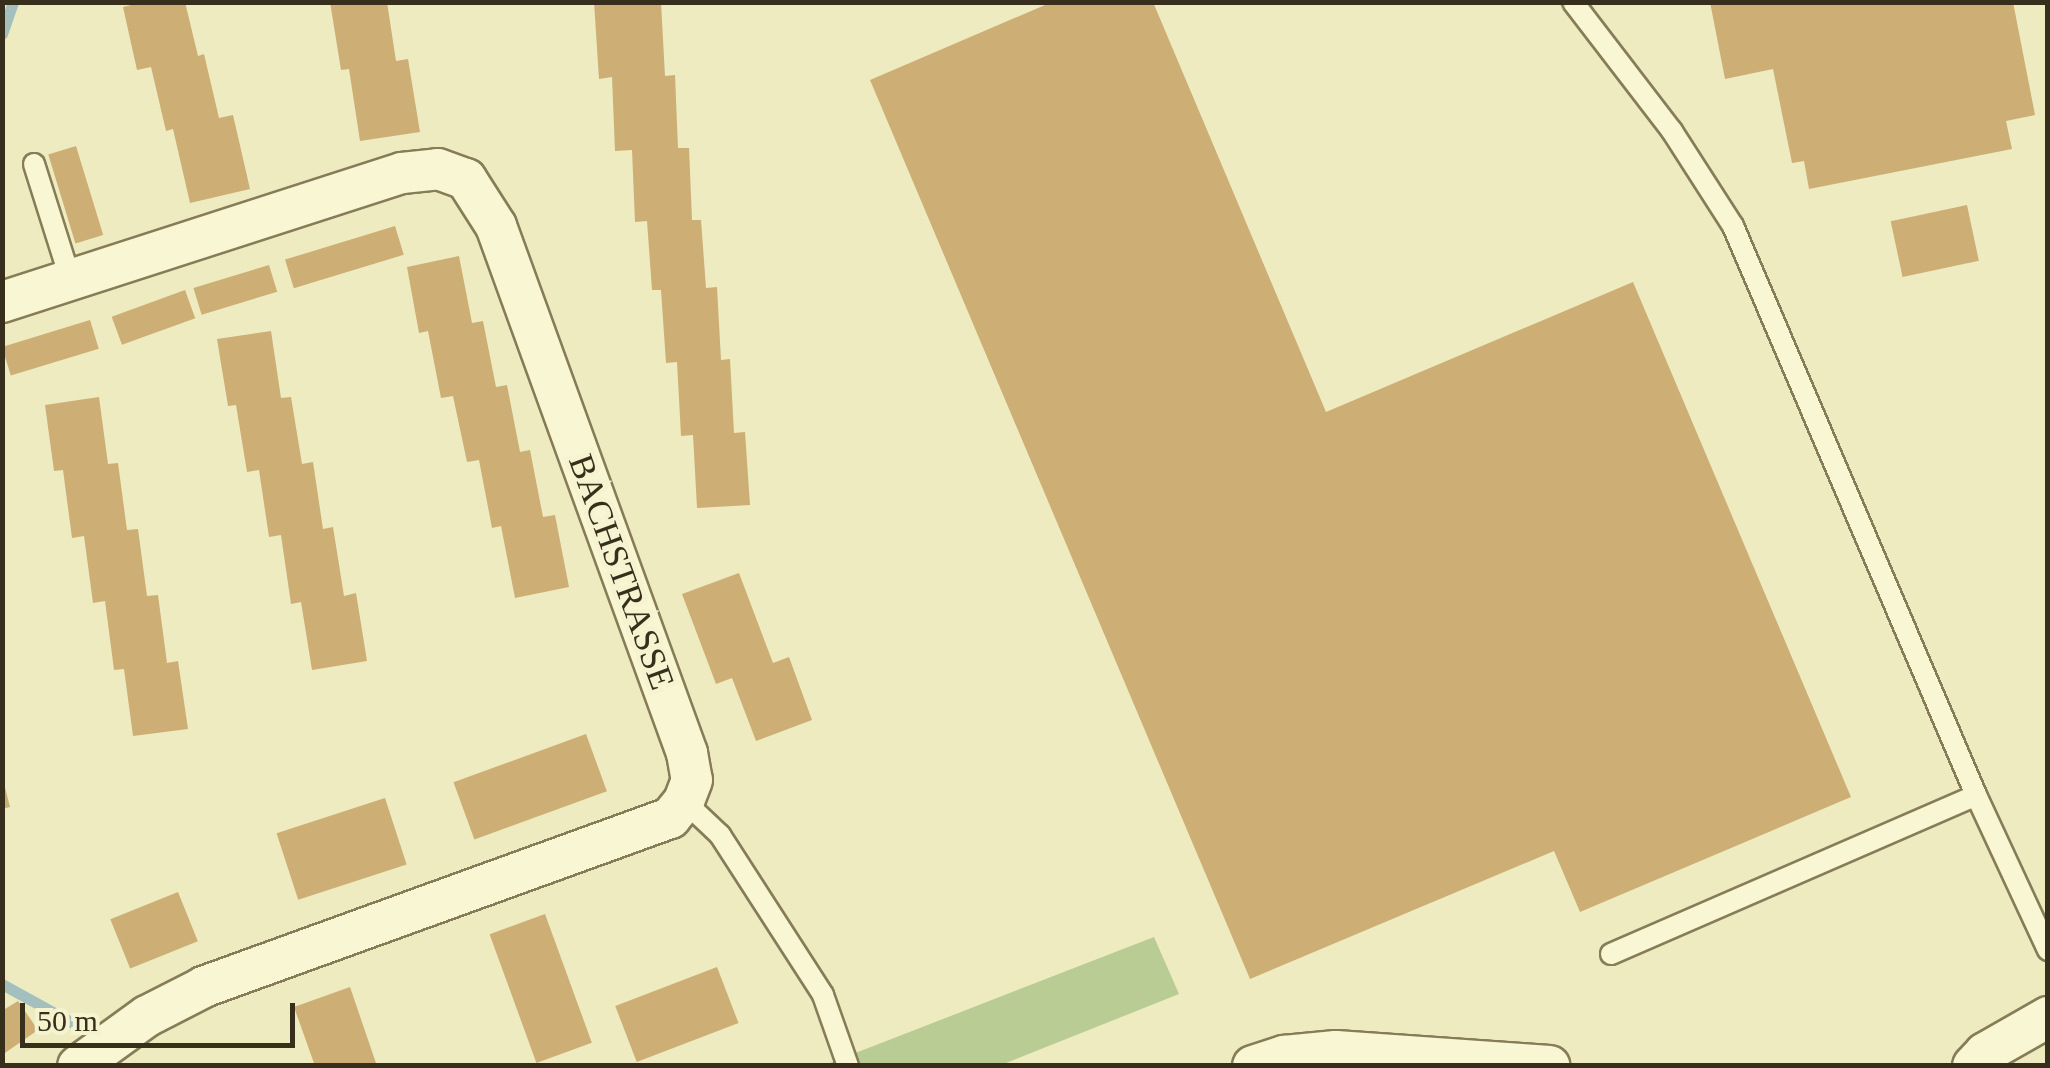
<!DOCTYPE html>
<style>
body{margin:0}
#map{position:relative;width:2050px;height:1068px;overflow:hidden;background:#eeebc0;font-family:"Times New Roman",serif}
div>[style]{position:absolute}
.green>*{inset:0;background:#b9cc94}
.stream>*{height:11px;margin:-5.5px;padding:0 5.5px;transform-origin:5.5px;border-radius:5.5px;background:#a3c0be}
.building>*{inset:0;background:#cdae75;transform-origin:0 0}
.roads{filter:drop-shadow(2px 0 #877c58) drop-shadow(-2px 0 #877c58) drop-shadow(0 2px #877c58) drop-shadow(0 -2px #877c58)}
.lane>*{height:20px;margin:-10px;padding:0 10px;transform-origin:10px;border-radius:10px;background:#f9f6d3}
.street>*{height:40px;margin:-20px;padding:0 20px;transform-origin:20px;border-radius:20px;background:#f9f6d3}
span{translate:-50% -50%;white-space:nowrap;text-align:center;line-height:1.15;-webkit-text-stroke:9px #f6f3d0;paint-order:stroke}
.street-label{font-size:35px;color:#372f1c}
.frame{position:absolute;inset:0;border:5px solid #372f1c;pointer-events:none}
.scale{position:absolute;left:20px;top:1003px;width:275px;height:45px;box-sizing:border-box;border:5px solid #372f1c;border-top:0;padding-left:12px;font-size:30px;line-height:35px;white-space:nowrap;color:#372f1c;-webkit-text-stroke:8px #f6f3d0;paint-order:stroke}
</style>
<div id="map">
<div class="green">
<i style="clip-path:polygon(1154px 937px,1179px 994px,1001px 1065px,822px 1066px)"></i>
</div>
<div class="stream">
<i style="left:2px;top:34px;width:34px;rotate:-71deg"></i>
<i style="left:2px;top:984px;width:89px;rotate:28.9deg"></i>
</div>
<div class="building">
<i style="clip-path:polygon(143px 2px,185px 2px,198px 56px,204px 54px,219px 118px,233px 115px,250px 189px,190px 203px,173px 129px,166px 131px,151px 67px,137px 70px,123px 7px)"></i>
<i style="clip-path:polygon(330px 2px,387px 2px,396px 61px,408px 59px,420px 132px,360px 141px,349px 69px,341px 70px)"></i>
<i style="clip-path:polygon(594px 2px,661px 2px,665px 76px,675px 75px,678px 148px,689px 148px,692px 220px,701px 220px,706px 288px,717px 287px,721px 360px,730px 359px,734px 433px,745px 432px,750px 505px,697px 508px,693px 435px,681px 436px,677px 362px,666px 363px,661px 290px,652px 290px,647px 221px,635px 222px,632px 150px,615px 151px,612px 77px,599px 79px)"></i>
<i style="clip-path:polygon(1052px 2px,1153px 2px,1326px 412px,1633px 282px,1851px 797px,1580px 912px,1554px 851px,1250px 979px,870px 80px)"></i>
<i style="clip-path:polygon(1710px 2px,2013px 2px,2035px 115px,2006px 121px,2012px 149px,1809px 189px,1804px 161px,1792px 163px,1773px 69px,1725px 79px)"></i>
<i style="left:76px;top:146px;width:93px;height:29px;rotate:73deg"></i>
<i style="left:1967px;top:205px;width:57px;height:78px;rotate:78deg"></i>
<i style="left:395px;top:226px;width:30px;height:115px;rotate:73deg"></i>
<i style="clip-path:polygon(459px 256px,472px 323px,483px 321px,496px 387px,507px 385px,520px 452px,530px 450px,543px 517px,555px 515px,569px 587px,515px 598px,501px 526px,492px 528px,479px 460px,467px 462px,453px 396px,441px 398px,428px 331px,419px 333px,407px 267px)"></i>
<i style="left:269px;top:265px;width:28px;height:79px;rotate:73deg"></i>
<i style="left:185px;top:290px;width:30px;height:78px;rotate:70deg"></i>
<i style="left:90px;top:320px;width:30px;height:92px;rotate:73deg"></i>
<i style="clip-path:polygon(271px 331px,281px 398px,291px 397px,302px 464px,313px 462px,323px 529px,333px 527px,344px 596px,356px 593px,367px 661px,312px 670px,301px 602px,291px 604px,281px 535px,269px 537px,259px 470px,247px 472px,236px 405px,228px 406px,217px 339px)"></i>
<i style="clip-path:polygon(99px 397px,108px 464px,118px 463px,127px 530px,138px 529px,147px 596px,158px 595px,167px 663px,178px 661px,188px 729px,133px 736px,124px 669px,114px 670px,105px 601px,93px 603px,84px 536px,72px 538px,63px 470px,54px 471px,45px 405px)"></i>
<i style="clip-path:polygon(739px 573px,773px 663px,789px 657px,812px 720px,756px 741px,732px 678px,716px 684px,682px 594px)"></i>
<i style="left:586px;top:734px;width:61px;height:141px;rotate:70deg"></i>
<i style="clip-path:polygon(2px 776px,10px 807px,2px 809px)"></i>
<i style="left:385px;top:798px;width:70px;height:114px;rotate:72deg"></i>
<i style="left:178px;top:892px;width:53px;height:73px;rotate:68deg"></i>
<i style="left:545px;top:914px;width:137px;height:59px;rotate:70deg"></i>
<i style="left:717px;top:967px;width:60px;height:109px;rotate:69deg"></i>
<i style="clip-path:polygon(350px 987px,377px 1066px,315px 1066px,294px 1007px)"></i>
<i style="clip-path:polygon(18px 1001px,38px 1030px,2px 1055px,2px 1005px,5px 1009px)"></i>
</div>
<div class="roads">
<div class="lane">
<i style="left:1573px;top:2px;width:163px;rotate:52.5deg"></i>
<i style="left:1672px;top:131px;width:113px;rotate:57.3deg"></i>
<i style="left:1733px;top:226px;width:619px;rotate:66.87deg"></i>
<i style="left:34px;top:164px;width:123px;rotate:72.5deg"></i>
<i style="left:684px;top:801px;width:50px;rotate:43.4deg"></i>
<i style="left:720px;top:835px;width:190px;rotate:57.2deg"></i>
<i style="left:823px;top:995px;width:75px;rotate:70.6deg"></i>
<i style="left:1611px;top:954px;width:398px;rotate:-23.5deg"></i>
<i style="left:1976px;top:795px;width:171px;rotate:65.1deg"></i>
</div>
<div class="street">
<i style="left:2px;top:302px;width:420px;rotate:-17.9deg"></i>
<i style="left:402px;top:173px;width:36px;rotate:-6deg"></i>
<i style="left:438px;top:169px;width:30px;rotate:20deg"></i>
<i style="left:466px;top:179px;width:56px;rotate:57.4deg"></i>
<i style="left:496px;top:226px;width:561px;rotate:70.08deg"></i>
<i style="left:687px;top:753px;width:27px;rotate:80deg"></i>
<i style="left:692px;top:780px;width:22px;rotate:111deg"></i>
<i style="left:684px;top:801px;width:22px;rotate:129deg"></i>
<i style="left:670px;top:818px;width:496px;rotate:160.1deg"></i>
<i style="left:204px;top:987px;width:64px;rotate:153deg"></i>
<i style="left:147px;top:1016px;width:85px;rotate:144.1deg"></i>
<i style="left:1253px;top:1066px;width:33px;rotate:-18deg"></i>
<i style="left:1284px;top:1056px;width:52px;rotate:-5.5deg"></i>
<i style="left:1336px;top:1051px;width:214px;rotate:4deg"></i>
<i style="left:1973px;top:1066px;width:18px;rotate:-47deg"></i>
<i style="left:1985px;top:1053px;width:73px;rotate:-29.7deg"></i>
</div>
</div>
<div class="street-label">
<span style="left:621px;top:572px;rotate:70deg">BACHSTRASSE</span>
</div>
<div class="frame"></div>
<div class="scale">50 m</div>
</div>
